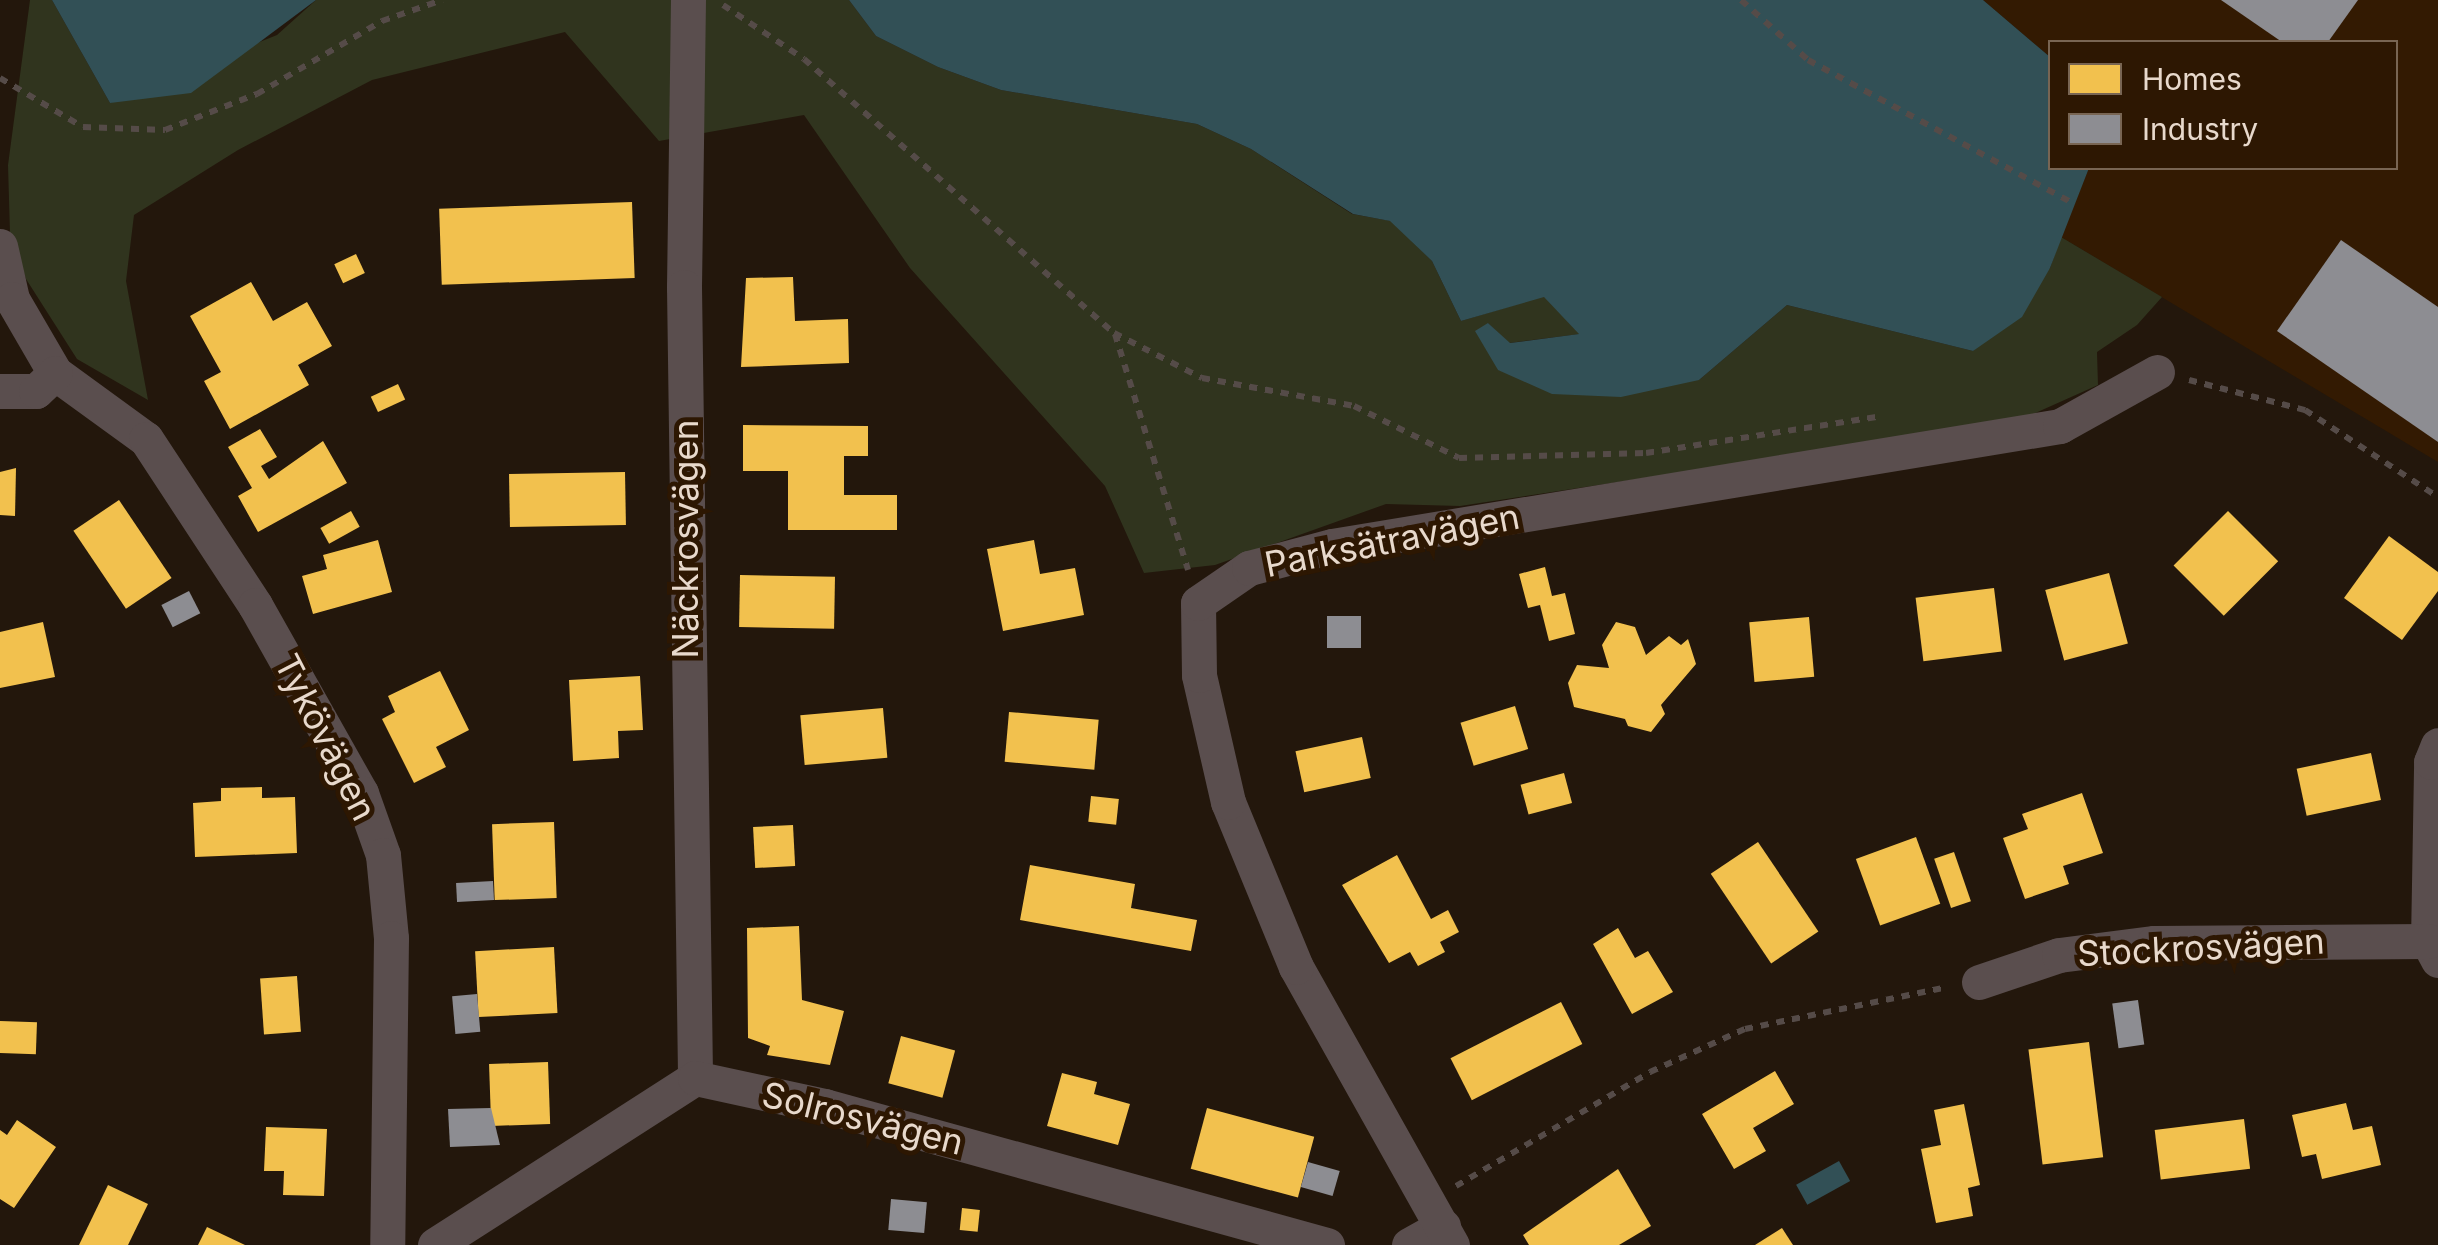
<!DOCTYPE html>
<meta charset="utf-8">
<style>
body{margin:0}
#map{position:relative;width:2438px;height:1245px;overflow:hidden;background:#23170c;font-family:Inter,sans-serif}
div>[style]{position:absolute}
.built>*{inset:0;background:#331a02}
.green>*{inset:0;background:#30341e}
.water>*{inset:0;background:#325056;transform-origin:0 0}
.homes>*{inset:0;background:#f2c14e;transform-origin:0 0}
.industry>*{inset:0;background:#8d8d92;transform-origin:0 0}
.path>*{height:6px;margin-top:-3px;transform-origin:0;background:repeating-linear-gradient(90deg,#554b48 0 8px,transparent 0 16px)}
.street>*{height:35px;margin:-17.5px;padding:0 17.5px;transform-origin:17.5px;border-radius:17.5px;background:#5a4e4e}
span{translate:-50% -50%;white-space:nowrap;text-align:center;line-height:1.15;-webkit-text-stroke:10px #2d1702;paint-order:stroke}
.street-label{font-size:35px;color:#e8d9cc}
.legend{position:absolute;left:2048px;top:40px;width:350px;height:130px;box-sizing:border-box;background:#2d1702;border:2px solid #786553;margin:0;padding:12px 18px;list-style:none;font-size:30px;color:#e8d9cc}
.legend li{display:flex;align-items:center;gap:20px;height:50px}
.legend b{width:50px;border:2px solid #786553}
</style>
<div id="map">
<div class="built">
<i style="clip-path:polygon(1983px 0,2438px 0,2438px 462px,2061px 237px,2089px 168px,2396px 168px,2396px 42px,2050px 42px,2050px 57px)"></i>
</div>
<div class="green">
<i style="clip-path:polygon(30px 0,52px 0,110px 103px,277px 35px,316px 0,849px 0,876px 36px,938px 67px,1001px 90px,1197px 124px,1251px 149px,1352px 214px,1391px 221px,1432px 261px,1461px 321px,1544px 296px,1580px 334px,1509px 343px,1488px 323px,1498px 370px,1699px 380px,1787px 305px,1973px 351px,2050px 268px,2061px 237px,2162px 297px,2137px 325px,2097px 352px,2098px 385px,2015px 422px,1460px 506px,1386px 504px,1215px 565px,1144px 573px,1105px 486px,910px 268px,804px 115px,659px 141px,565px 32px,372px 80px,238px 150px,134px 215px,126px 281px,148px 400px,77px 359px,26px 279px,10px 233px,8px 165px)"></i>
</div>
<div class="water">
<i style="clip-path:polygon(52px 0,316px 0,191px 93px,110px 103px)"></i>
<i style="clip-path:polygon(849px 0,1983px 0,2050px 57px,2050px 168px,2089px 168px,2050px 268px,2022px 317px,1973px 351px,1787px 305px,1699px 380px,1621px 397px,1552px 394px,1498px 370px,1475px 331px,1488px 323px,1510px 343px,1579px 334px,1544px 297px,1461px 321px,1432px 261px,1390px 221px,1353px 214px,1251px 149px,1197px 124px,1001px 90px,938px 67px,876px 36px)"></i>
<i style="left:1839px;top:1161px;width:23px;height:49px;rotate:61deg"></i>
</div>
<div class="homes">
<i style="left:632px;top:202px;width:76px;height:193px;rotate:88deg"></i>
<i style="left:356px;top:254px;width:21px;height:24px;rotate:65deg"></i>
<i style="clip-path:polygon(793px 277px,795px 321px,848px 319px,849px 363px,741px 367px,746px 278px)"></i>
<i style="clip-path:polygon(251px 282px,273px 321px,307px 302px,332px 346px,298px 365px,309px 385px,230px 429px,204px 381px,221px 372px,190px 316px)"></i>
<i style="left:398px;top:384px;width:17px;height:30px;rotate:65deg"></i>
<i style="clip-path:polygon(743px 425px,868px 426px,868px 456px,844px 456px,844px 495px,897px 495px,897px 530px,788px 530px,788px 471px,743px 471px)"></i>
<i style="clip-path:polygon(260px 429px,277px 457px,261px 466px,269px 479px,323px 441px,347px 483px,258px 532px,238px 496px,252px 488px,228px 447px)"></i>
<i style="clip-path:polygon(16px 468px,15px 516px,0 515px,0 472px)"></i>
<i style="left:625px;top:472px;width:53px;height:116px;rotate:89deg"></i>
<i style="left:119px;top:500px;width:94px;height:55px;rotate:56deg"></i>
<i style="left:351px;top:511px;width:18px;height:35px;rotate:61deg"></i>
<i style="left:2228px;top:511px;width:71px;height:77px;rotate:45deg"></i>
<i style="clip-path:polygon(2389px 536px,2438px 572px,2438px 591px,2402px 640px,2344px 598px)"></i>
<i style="clip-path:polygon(378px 540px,392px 592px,313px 614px,302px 576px,327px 569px,323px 555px)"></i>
<i style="clip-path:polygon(1034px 540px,1040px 574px,1075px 568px,1084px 615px,1003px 631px,987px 549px)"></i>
<i style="clip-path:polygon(1545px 567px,1552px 596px,1565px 593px,1575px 634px,1549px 641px,1540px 605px,1528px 608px,1519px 574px)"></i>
<i style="left:2109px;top:573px;width:73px;height:66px;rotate:75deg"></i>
<i style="left:740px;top:575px;width:95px;height:52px;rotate:1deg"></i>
<i style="left:1994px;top:588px;width:64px;height:79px;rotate:83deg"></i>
<i style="left:1809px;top:617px;width:60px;height:60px;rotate:85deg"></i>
<i style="clip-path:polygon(43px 622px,55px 677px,0 688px,0 632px)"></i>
<i style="clip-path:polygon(1616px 622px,1635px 627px,1646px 655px,1669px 636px,1681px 645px,1688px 639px,1696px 664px,1661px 705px,1665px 714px,1651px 732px,1628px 726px,1625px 719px,1574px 707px,1568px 683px,1577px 665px,1609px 668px,1602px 645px)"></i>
<i style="clip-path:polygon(440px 671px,469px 730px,436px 747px,446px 767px,414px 783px,382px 719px,395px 712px,388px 696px)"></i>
<i style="clip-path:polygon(640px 676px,643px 730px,618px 731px,619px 758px,573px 761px,569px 680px)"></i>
<i style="left:1515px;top:706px;width:45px;height:57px;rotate:73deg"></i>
<i style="left:883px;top:708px;width:50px;height:83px;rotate:85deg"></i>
<i style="left:1009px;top:712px;width:90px;height:50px;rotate:5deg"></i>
<i style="left:1362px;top:737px;width:42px;height:68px;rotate:78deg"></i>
<i style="left:2371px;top:753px;width:48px;height:76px;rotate:78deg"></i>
<i style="left:1564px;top:773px;width:31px;height:45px;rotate:75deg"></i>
<i style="clip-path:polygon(262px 787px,262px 798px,295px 797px,297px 853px,195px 857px,193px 803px,221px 801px,221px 788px)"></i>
<i style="clip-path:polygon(2082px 793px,2103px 853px,2063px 866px,2069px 884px,2025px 899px,2003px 838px,2028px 829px,2022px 814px)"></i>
<i style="left:1091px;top:796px;width:28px;height:26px;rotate:6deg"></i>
<i style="left:554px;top:822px;width:76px;height:62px;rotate:88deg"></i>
<i style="left:793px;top:825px;width:41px;height:40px;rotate:87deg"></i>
<i style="left:1916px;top:837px;width:71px;height:64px;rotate:70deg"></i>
<i style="left:1758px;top:842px;width:108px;height:57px;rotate:56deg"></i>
<i style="left:1954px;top:852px;width:52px;height:21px;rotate:71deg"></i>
<i style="clip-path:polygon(1397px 855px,1431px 919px,1448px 910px,1459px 932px,1440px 942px,1445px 952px,1418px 966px,1410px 952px,1389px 963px,1342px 885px)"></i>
<i style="clip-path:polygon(1030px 865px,1135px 884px,1131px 908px,1197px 920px,1191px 951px,1020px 920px)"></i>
<i style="clip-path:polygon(799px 926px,802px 1000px,844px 1011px,830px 1065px,767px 1055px,770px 1046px,748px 1038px,747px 928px)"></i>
<i style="clip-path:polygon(1618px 928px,1635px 958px,1648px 951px,1673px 992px,1632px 1014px,1593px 944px)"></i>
<i style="left:554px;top:947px;width:66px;height:79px;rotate:87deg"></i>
<i style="left:297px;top:976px;width:56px;height:37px;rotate:86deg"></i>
<i style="left:1561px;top:1002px;width:47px;height:124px;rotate:63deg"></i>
<i style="left:0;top:1021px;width:37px;height:32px;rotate:2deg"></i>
<i style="left:901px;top:1036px;width:56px;height:49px;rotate:15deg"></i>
<i style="left:2089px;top:1042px;width:116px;height:61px;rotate:83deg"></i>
<i style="left:548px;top:1062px;width:62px;height:59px;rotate:88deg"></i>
<i style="clip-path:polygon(1775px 1071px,1794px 1104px,1753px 1128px,1766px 1151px,1734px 1169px,1702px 1114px)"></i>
<i style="clip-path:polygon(1062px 1073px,1097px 1082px,1094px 1094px,1130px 1104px,1118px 1145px,1047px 1126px)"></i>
<i style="clip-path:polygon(2346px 1103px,2353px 1130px,2372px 1126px,2381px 1165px,2322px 1179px,2316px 1154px,2302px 1157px,2292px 1115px)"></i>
<i style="clip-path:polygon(1964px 1104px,1980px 1185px,1968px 1188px,1973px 1216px,1936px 1223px,1921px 1149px,1941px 1145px,1934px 1110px)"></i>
<i style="left:1207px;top:1108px;width:111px;height:63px;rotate:15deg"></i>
<i style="left:2244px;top:1119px;width:50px;height:90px;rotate:83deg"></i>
<i style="clip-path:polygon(17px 1120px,56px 1147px,14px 1208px,0 1199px,0 1130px,7px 1135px)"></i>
<i style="clip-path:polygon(266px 1127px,327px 1129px,324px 1196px,283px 1195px,284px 1171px,264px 1171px)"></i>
<i style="clip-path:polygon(1618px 1169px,1651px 1226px,1619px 1245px,1529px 1245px,1523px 1235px)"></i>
<i style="clip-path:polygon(108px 1185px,148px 1204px,128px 1245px,79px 1245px)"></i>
<i style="left:962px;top:1208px;width:18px;height:22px;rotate:6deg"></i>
<i style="clip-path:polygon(207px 1227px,245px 1245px,198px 1245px)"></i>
<i style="clip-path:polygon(1782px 1228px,1793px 1245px,1755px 1245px)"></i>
</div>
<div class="industry">
<i style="clip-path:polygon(2221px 0,2358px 0,2328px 42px,2282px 42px)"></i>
<i style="clip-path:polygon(2341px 240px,2438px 307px,2438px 442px,2277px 331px)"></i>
<i style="left:189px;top:591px;width:25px;height:31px;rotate:63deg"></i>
<i style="left:1327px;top:616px;width:34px;height:32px"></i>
<i style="left:493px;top:881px;width:19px;height:37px;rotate:87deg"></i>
<i style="left:477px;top:994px;width:38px;height:25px;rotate:85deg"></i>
<i style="left:2138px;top:1000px;width:45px;height:26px;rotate:82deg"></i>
<i style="clip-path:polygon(491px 1108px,500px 1145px,450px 1147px,448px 1109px)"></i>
<i style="left:1308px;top:1162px;width:33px;height:26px;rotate:16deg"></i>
<i style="left:891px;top:1199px;width:36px;height:31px;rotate:5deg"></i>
</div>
<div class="path">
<i style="left:1741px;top:0;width:90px;rotate:41.8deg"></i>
<i style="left:1808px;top:60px;width:300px;rotate:28.4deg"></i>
<i style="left:723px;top:5px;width:97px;rotate:33.7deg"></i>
<i style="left:804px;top:59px;width:414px;rotate:41.5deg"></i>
<i style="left:1114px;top:333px;width:99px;rotate:27.1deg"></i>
<i style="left:1202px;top:378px;width:155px;rotate:10.4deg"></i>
<i style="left:1354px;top:406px;width:117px;rotate:26.3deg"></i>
<i style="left:1459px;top:458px;width:187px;rotate:-1.5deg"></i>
<i style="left:1646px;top:453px;width:238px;rotate:-8.9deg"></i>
<i style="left:0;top:78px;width:96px;rotate:30.6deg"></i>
<i style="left:83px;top:127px;width:82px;rotate:2.1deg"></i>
<i style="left:165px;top:130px;width:99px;rotate:-21.4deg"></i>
<i style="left:257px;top:94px;width:145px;rotate:-30.3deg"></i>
<i style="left:382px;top:21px;width:64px;rotate:-19.3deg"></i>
<i style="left:1115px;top:334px;width:247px;rotate:72.8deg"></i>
<i style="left:2189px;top:380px;width:120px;rotate:14.5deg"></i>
<i style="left:2305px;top:410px;width:159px;rotate:33.2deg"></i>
<i style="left:1456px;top:1186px;width:225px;rotate:-30.4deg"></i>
<i style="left:1650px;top:1072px;width:104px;rotate:-24.4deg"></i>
<i style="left:1745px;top:1029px;width:207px;rotate:-11.7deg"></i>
</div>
<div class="street">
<i style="left:688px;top:0;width:287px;rotate:90.8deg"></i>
<i style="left:684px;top:287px;width:791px;rotate:89.2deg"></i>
<i style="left:0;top:246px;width:54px;rotate:77.2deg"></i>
<i style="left:12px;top:299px;width:86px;rotate:59.8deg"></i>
<i style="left:55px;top:373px;width:112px;rotate:36deg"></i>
<i style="left:146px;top:439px;width:199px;rotate:56.7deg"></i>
<i style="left:255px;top:605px;width:216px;rotate:60.6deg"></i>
<i style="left:361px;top:793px;width:66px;rotate:70.5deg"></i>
<i style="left:383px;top:855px;width:83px;rotate:84.5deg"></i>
<i style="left:391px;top:938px;width:307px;rotate:90.7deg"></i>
<i style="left:0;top:391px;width:36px"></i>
<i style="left:36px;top:391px;width:26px;rotate:-43deg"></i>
<i style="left:2438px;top:960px;width:21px;rotate:-118deg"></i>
<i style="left:2428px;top:941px;width:179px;rotate:-89deg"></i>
<i style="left:2431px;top:762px;width:18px;rotate:-68deg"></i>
<i style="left:1979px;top:982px;width:84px;rotate:-18.6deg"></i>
<i style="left:2059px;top:955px;width:96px;rotate:-7.2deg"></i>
<i style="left:2154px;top:943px;width:274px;rotate:-0.4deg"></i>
<i style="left:435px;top:1245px;width:309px;rotate:-32.7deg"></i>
<i style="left:695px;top:1078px;width:133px;rotate:12.2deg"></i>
<i style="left:825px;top:1106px;width:521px;rotate:15.48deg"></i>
<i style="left:1409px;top:1245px;width:39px;rotate:-29deg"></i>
<i style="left:1452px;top:1245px;width:319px;rotate:-119.3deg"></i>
<i style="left:1296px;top:967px;width:178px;rotate:-112.4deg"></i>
<i style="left:1228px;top:802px;width:130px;rotate:-102.9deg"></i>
<i style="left:1199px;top:675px;width:72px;rotate:-90.8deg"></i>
<i style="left:1198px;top:603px;width:62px;rotate:-34.5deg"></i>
<i style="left:1249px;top:568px;width:86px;rotate:-14.8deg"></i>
<i style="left:1332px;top:546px;width:738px;rotate:-9.36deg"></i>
<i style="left:2060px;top:426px;width:111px;rotate:-29.1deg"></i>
</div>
<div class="street-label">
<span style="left:685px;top:539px;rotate:-90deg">Näckrosvägen</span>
<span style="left:1392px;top:540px;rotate:-11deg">Parksätravägen</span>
<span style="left:326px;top:737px;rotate:63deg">Tykövägen</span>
<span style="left:2201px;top:947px;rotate:-3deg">Stockrosvägen</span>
<span style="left:863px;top:1118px;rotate:14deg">Solrosvägen</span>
</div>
<ul class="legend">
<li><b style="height:28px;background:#f2c14e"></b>Homes</li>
<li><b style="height:28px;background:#8d8d92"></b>Industry</li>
</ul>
</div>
